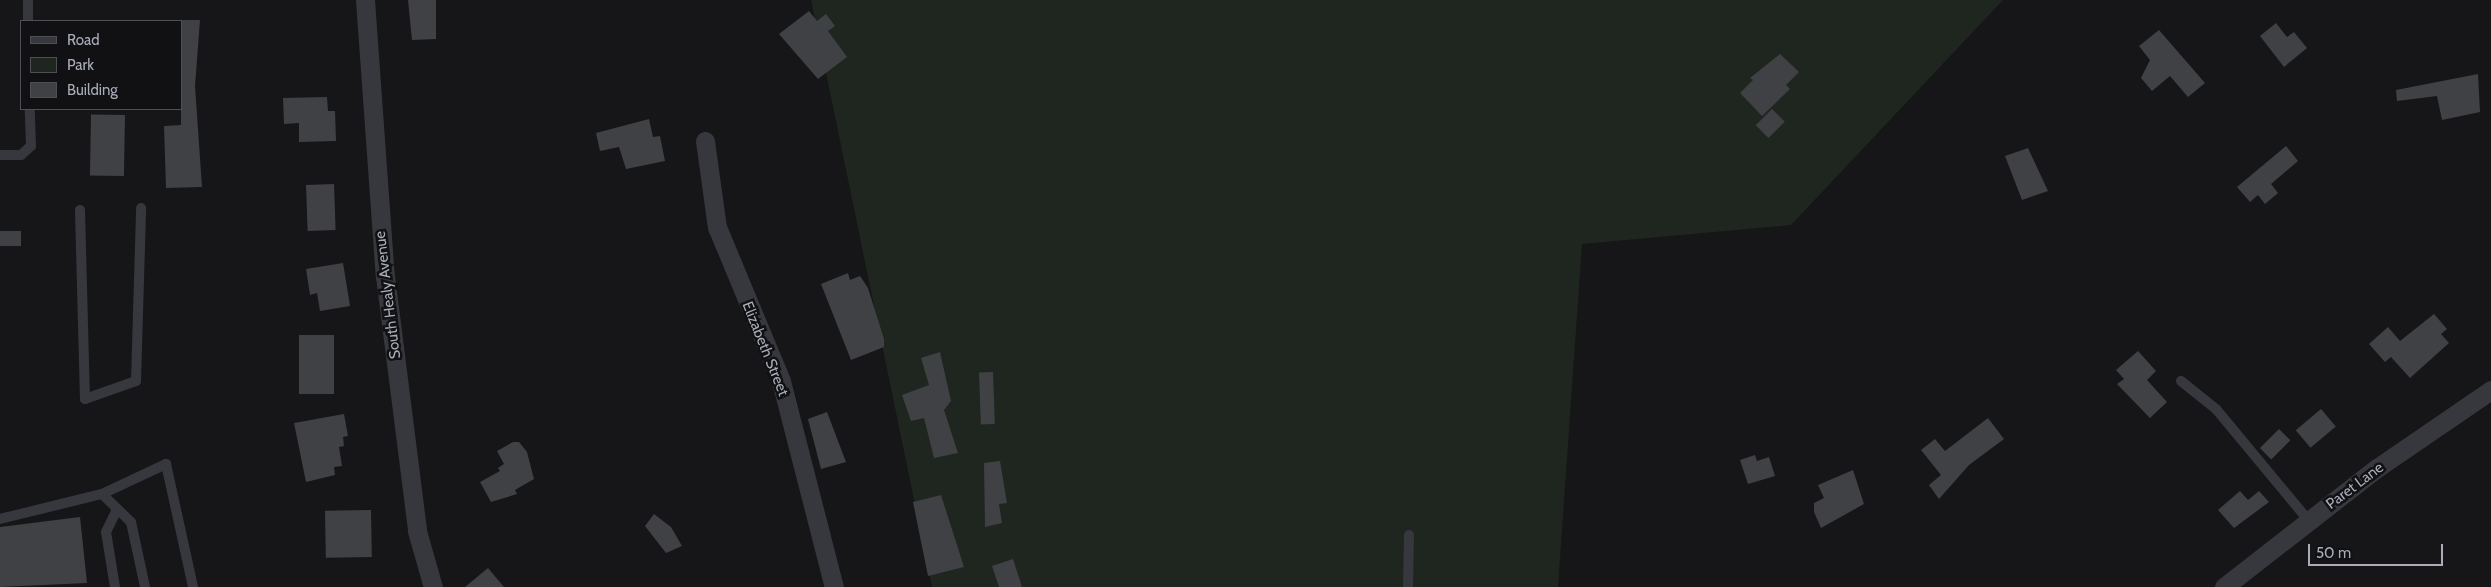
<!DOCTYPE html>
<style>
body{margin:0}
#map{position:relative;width:2491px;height:587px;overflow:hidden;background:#161618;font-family:Cabin,sans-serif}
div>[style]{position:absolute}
.green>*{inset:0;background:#1e261f}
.building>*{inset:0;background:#404145;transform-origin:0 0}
.lane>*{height:10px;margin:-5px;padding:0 5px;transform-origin:5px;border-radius:5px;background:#37383d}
.street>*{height:19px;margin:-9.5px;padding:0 9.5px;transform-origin:9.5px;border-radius:9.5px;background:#37383d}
span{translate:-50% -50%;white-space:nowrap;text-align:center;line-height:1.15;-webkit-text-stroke:5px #111113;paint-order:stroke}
.street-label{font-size:15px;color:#a8adb8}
.legend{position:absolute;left:20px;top:20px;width:162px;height:90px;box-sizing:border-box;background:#111113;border:1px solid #4d4f55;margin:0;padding:6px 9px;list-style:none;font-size:15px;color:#a8adb8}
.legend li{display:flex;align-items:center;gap:10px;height:25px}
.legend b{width:25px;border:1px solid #4d4f55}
.scale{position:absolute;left:2308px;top:544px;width:135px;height:22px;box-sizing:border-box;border:2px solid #a8adb8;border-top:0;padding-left:6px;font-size:15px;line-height:18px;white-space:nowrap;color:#a8adb8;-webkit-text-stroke:4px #111113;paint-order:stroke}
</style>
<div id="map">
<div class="green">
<i style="clip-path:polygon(811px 0,2003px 0,1791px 225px,1582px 244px,1558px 587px,932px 587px)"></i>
</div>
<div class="building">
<i style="clip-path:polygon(408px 0,436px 0,436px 39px,412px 40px)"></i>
<i style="clip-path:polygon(809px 11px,817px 21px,826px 14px,835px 26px,828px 31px,847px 57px,818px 79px,779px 34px)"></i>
<i style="clip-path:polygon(181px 20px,200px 20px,195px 86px,202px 187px,166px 188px,164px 126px,181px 125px)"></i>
<i style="clip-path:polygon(2276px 23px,2287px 37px,2294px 32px,2307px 48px,2284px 67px,2260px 36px)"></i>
<i style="clip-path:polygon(2159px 30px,2205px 83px,2188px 97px,2170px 76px,2152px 91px,2141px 78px,2150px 60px,2139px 46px)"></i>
<i style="clip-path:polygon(1780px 54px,1799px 72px,1786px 85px,1790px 89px,1762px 116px,1740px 93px,1753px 80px,1750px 78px)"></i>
<i style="clip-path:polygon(2478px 74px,2480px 112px,2442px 120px,2437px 96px,2397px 101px,2396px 90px)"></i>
<i style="clip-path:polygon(327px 97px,328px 111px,335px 111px,336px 141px,299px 142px,299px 123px,284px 124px,283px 98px)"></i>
<i style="left:1772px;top:109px;width:18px;height:23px;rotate:45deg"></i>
<i style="left:125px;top:115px;width:61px;height:34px;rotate:91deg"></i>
<i style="clip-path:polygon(649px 119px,653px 137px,660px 136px,665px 161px,626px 169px,619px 147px,600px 151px,596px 133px)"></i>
<i style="clip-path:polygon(2286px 146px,2298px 161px,2271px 184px,2278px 193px,2265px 204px,2258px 195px,2250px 202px,2237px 187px)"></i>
<i style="clip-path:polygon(2028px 148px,2048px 191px,2022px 200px,2005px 156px)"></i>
<i style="left:334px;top:184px;width:46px;height:28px;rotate:88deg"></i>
<i style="left:0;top:231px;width:21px;height:15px"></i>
<i style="clip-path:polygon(343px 263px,350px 306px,320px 311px,317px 293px,310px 295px,306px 269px)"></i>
<i style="clip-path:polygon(848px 273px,850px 280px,860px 276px,868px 288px,884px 339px,884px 347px,851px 360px,821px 284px)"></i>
<i style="clip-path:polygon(2434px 314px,2447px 329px,2441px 334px,2449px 343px,2410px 378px,2391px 357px,2385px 362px,2369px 344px,2388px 327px,2400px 341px)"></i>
<i style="left:299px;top:335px;width:35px;height:59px"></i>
<i style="clip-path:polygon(2138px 351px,2156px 371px,2147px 380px,2167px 402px,2150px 418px,2117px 384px,2124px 379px,2116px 370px)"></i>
<i style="clip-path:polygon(940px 352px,951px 401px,944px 410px,958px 453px,934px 458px,924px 418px,911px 421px,902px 395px,929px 385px,921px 358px)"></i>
<i style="left:993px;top:372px;width:52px;height:14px;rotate:88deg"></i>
<i style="left:2321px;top:409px;width:23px;height:33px;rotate:50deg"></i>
<i style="clip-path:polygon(827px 412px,846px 462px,821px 469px,808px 419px)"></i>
<i style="clip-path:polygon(344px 414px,348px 436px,343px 437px,344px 446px,339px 447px,342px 466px,334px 467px,335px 475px,306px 482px,294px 423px)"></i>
<i style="clip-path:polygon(1988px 418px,2004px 439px,1969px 465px,1939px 499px,1929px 485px,1941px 475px,1921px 450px,1935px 439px,1945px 451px)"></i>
<i style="left:2279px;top:429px;width:16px;height:27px;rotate:45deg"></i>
<i style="clip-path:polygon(513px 442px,519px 442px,527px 452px,534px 479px,515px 490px,517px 494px,491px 502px,480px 482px,500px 471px,498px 468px,504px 464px,497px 451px)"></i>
<i style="clip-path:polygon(1755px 455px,1757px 461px,1769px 457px,1775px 476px,1748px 484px,1740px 460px)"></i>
<i style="clip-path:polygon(1000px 461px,1007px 503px,999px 504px,1002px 523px,985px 527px,984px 463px)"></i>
<i style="clip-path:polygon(1853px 470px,1864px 504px,1821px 528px,1814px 512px,1814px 503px,1824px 498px,1818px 485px)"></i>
<i style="clip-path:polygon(2240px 491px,2248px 500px,2259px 491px,2269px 502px,2234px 528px,2218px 510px)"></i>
<i style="clip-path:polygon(941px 495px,964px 567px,928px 576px,913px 502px)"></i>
<i style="left:371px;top:510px;width:47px;height:46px;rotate:89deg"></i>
<i style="clip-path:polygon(654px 514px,671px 527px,682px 546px,666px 553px,645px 526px)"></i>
<i style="clip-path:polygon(80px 517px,87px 583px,0 587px,0 527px)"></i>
<i style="clip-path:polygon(1013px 559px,1022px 587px,999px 587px,992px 566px)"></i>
<i style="clip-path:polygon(488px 568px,504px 587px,465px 587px)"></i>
</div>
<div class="lane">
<i style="left:28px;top:0;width:21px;rotate:90deg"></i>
<i style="left:0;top:155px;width:21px"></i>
<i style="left:21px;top:155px;width:13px;rotate:-42deg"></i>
<i style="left:31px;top:146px;width:37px;rotate:-92deg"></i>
<i style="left:80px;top:210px;width:189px;rotate:88.5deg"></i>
<i style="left:85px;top:399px;width:54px;rotate:-19.4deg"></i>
<i style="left:136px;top:381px;width:173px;rotate:-88.3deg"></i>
<i style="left:2181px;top:381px;width:45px;rotate:38.7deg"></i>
<i style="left:2216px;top:409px;width:146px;rotate:50.3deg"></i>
<i style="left:102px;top:494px;width:40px;rotate:44deg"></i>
<i style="left:131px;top:522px;width:66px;rotate:77.8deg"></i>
<i style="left:0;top:519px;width:105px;rotate:-13.8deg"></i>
<i style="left:102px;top:494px;width:71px;rotate:-25.1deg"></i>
<i style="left:166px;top:464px;width:126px;rotate:77.6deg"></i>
<i style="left:115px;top:587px;width:56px;rotate:-99.3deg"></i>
<i style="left:106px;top:532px;width:25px;rotate:-64deg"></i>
<i style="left:1408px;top:587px;width:52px;rotate:-88.9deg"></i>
</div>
<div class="street">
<i style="left:365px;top:0;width:277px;rotate:85.9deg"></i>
<i style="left:385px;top:276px;width:257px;rotate:82.8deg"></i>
<i style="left:417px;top:531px;width:58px;rotate:74.1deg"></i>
<i style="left:705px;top:141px;width:87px;rotate:82.1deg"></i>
<i style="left:717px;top:227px;width:167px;rotate:67.4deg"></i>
<i style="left:781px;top:381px;width:213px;rotate:75.6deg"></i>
<i style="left:2224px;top:587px;width:194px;rotate:-37.9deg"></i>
<i style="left:2377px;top:468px;width:138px;rotate:-34.4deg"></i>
</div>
<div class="street-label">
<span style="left:388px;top:295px;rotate:-97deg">South Healy Avenue</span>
<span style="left:765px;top:349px;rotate:68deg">Elizabeth Street</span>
<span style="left:2355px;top:486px;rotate:-37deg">Paret Lane</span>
</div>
<ul class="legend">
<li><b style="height:6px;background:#37383d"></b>Road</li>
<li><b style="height:14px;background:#1e261f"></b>Park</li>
<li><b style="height:14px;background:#404145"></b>Building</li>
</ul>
<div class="scale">50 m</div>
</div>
